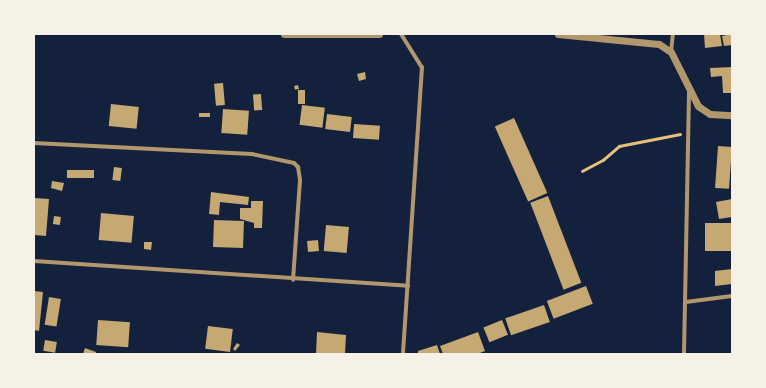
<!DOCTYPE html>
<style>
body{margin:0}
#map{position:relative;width:766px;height:388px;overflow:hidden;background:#14213d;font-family:"Source Serif 4",serif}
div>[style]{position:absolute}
.building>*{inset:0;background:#c6a872;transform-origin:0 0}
.path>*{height:2.5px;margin:-1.25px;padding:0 1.25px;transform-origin:1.25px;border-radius:1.25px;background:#e5c07b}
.minor>*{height:4px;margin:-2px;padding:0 2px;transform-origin:2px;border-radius:2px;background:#b1986c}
.tertiary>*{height:7px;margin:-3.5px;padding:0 3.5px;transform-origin:3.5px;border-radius:3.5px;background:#b1986c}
span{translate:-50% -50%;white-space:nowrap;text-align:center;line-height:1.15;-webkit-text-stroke:3px #f6f1e7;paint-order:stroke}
.frame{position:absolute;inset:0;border:35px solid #f6f1e7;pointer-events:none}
</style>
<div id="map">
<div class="building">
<i style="clip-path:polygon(704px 34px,720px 34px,722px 46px,705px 48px)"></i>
<i style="clip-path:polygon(732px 34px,732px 45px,724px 46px,722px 36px)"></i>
<i style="clip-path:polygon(732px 67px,732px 93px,723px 93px,722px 76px,711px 77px,710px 68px)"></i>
<i style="clip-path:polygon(365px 72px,366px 79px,359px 81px,357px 74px)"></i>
<i style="left:223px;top:83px;width:22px;height:9px;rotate:85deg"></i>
<i style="left:298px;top:85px;width:4px;height:4px;rotate:76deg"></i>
<i style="left:298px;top:90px;width:7px;height:14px"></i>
<i style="left:261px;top:94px;width:16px;height:8px;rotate:86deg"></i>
<i style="left:111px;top:104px;width:28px;height:22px;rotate:6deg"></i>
<i style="left:302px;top:105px;width:23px;height:20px;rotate:7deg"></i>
<i style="left:223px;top:109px;width:26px;height:24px;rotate:4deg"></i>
<i style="left:210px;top:113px;width:4px;height:11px;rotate:90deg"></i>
<i style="left:327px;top:114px;width:25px;height:15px;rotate:7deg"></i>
<i style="left:514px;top:118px;width:82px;height:21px;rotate:66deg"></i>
<i style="left:354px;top:124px;width:26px;height:14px;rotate:4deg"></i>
<i style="left:718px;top:146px;width:14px;height:42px;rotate:4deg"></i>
<i style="left:114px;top:167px;width:8px;height:13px;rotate:7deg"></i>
<i style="left:67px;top:170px;width:27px;height:8px"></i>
<i style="clip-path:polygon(52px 181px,64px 183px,62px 191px,51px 188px)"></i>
<i style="clip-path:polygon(211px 192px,249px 197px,248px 205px,220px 202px,219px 215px,209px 214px)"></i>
<i style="left:548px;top:196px;width:93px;height:19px;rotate:69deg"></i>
<i style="clip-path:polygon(34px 198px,49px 199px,46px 236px,34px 235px)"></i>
<i style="clip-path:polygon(732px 199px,732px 217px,719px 219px,716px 202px)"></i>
<i style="clip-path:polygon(251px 201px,263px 201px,262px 228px,254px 228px,254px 223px,240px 219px,240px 208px,251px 208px)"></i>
<i style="left:101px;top:213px;width:33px;height:27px;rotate:5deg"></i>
<i style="left:54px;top:216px;width:7px;height:8px;rotate:8deg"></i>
<i style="left:214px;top:220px;width:30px;height:27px;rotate:2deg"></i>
<i style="left:732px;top:223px;width:28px;height:27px;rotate:90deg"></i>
<i style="left:326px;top:225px;width:23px;height:26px;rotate:5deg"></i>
<i style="left:318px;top:240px;width:11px;height:11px;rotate:85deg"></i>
<i style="clip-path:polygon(144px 242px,152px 242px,151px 250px,144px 249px)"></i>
<i style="clip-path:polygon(732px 269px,732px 284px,715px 286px,715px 271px)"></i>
<i style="left:586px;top:286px;width:19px;height:42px;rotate:69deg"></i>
<i style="clip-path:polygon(34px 291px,43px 292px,39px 331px,34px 330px)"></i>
<i style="left:49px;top:297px;width:12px;height:28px;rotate:9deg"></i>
<i style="left:544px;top:305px;width:18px;height:41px;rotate:71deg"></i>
<i style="left:98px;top:320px;width:32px;height:25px;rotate:4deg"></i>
<i style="left:502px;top:320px;width:16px;height:20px;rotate:68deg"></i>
<i style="left:208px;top:326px;width:25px;height:23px;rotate:7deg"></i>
<i style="clip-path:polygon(317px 332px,346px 335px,345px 354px,316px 354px)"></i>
<i style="clip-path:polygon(478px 332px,485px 351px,477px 354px,443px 354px,440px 346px)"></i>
<i style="left:45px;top:340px;width:12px;height:11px;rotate:9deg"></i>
<i style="clip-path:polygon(237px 343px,240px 345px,235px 351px,233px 349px)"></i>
<i style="clip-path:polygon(437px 345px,440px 354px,418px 354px,418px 351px)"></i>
<i style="clip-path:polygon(85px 348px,96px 352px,96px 354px,83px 354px)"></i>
</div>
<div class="path">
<i style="left:582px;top:171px;width:24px;rotate:-28deg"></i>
<i style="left:603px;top:160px;width:21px;rotate:-41deg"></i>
<i style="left:619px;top:146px;width:62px;rotate:-11.1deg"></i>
</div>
<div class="minor">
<i style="left:401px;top:34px;width:39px;rotate:58deg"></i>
<i style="left:422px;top:67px;width:288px;rotate:93.8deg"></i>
<i style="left:671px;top:52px;width:18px;rotate:-84deg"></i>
<i style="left:34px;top:143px;width:218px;rotate:2.9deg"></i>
<i style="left:252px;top:154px;width:43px;rotate:12.1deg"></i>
<i style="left:294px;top:163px;width:6px;rotate:45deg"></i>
<i style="left:298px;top:167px;width:13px;rotate:81deg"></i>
<i style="left:300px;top:180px;width:100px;rotate:94deg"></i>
<i style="left:34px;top:261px;width:375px;rotate:3.8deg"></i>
<i style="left:686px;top:302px;width:46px;rotate:-7.4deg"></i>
<i style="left:684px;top:354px;width:264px;rotate:-88.9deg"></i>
</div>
<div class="tertiary">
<i style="left:284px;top:34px;width:95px"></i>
<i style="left:558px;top:34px;width:101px;rotate:5.7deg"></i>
<i style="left:659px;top:44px;width:14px;rotate:34deg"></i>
<i style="left:671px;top:52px;width:60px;rotate:63.4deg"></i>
<i style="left:698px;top:106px;width:14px;rotate:34deg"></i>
<i style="left:710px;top:114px;width:22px;rotate:3deg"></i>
</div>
<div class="frame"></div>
</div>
